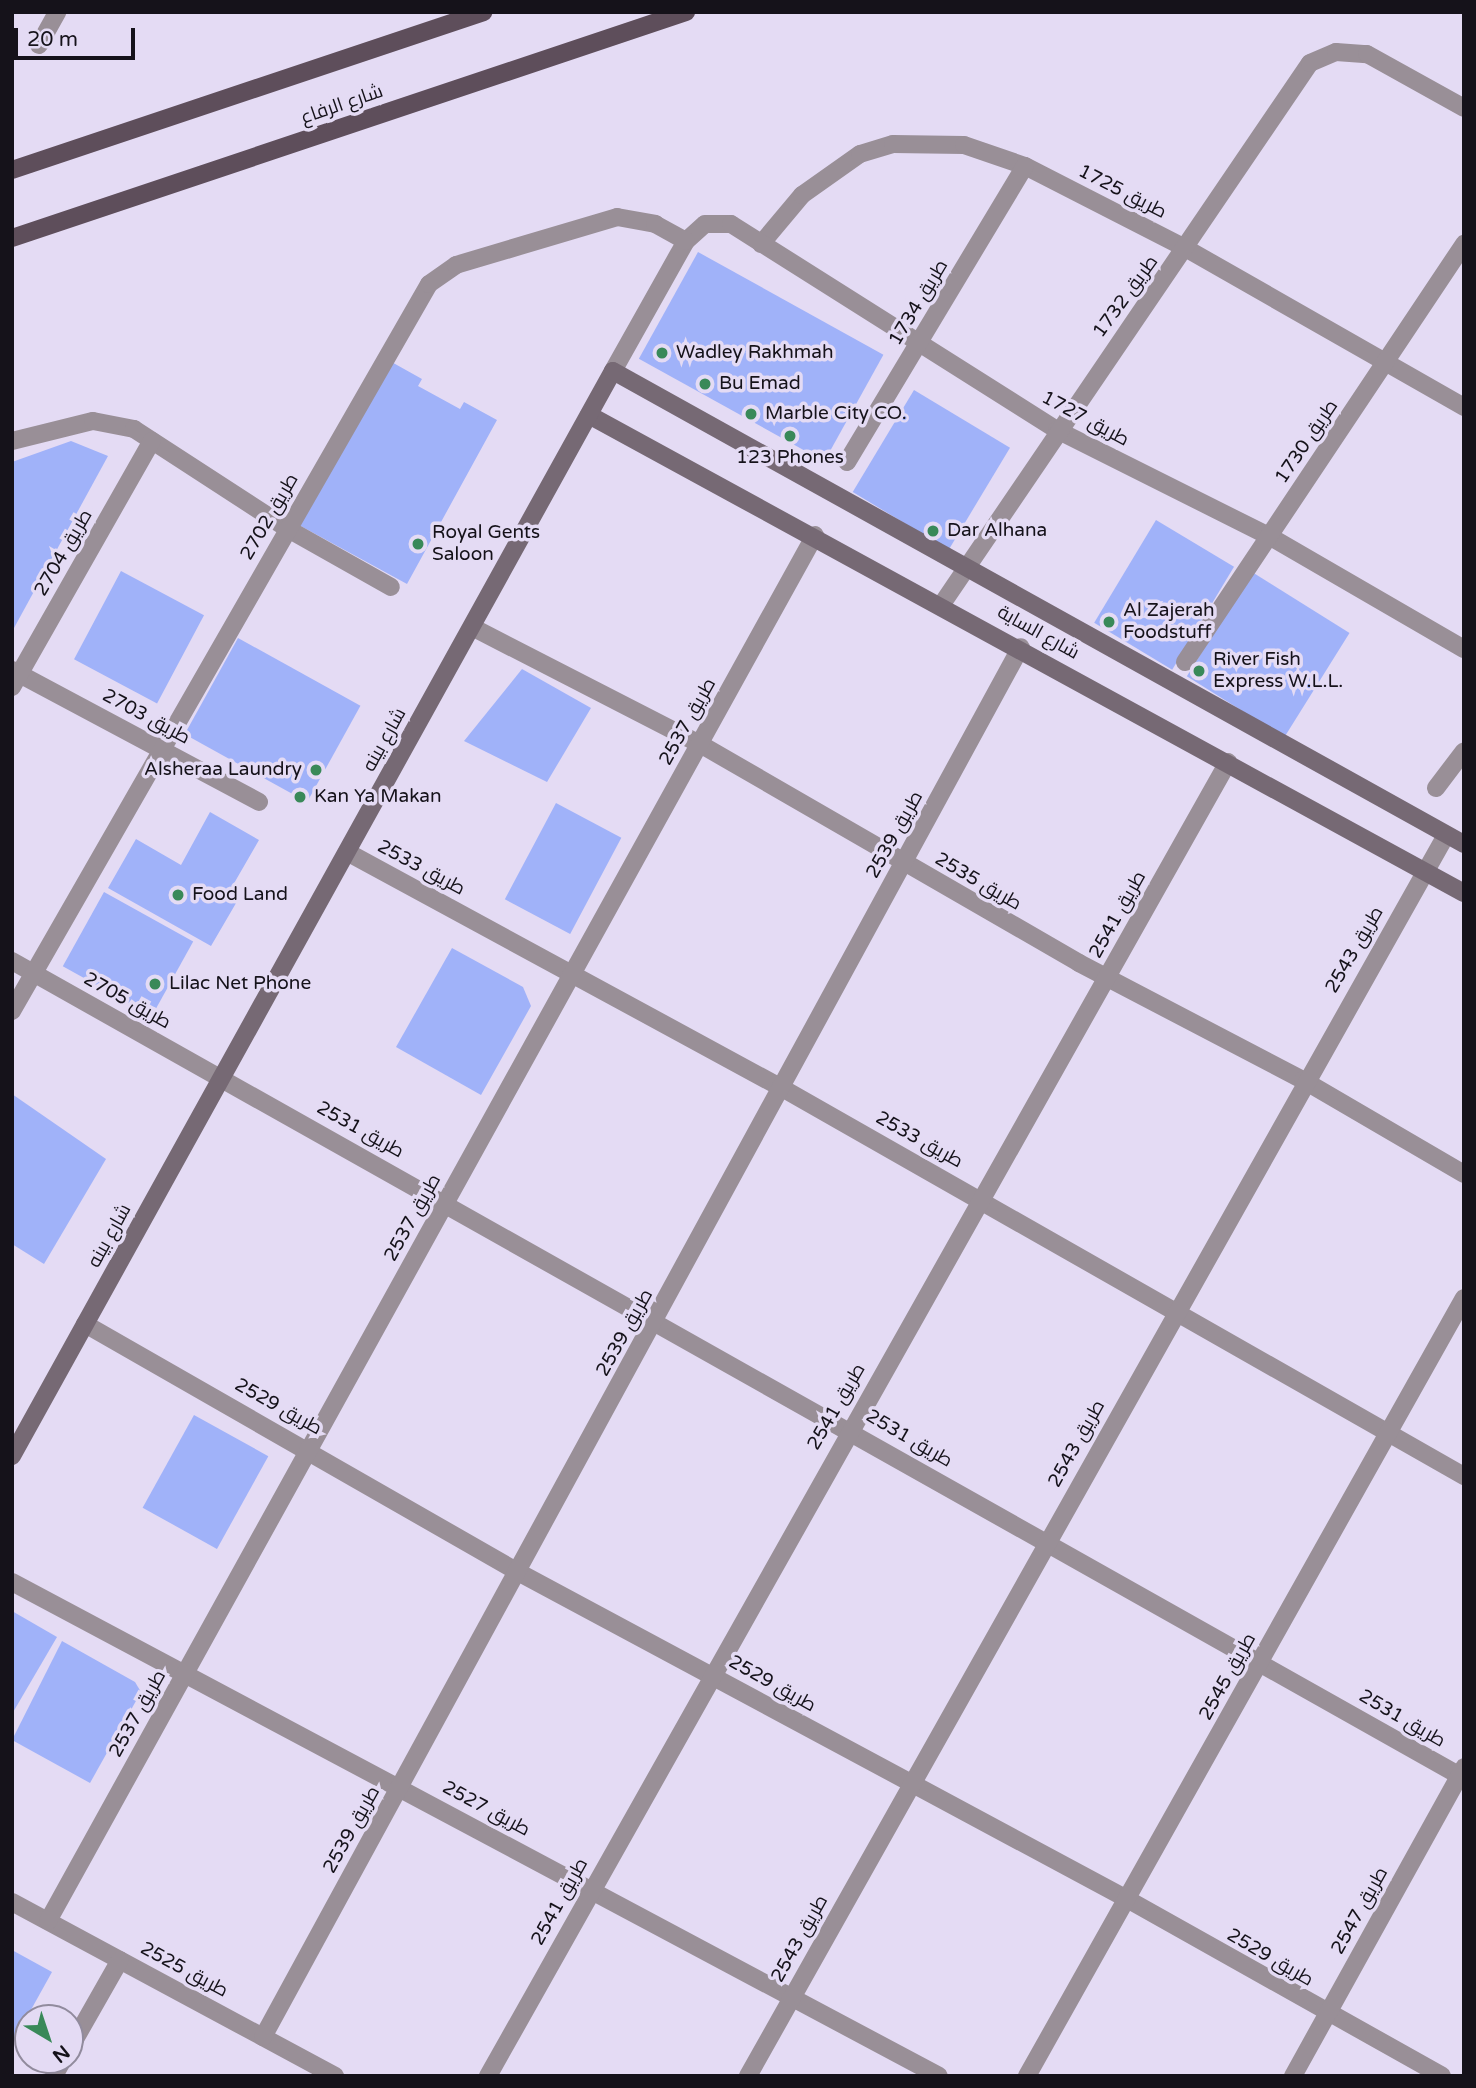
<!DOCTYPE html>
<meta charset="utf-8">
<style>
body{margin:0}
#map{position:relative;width:1476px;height:2088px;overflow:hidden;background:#e4dbf4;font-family:"Varela Round",Cairo,sans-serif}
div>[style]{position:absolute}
.building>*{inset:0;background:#a0b2f9;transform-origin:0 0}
.street>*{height:18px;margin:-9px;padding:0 9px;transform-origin:9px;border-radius:9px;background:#998f97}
.secondary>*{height:18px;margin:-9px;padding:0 9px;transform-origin:9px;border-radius:9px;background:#766974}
.primary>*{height:18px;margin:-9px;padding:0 9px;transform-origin:9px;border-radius:9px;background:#5e4e5b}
.dots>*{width:19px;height:19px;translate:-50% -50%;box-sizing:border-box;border:4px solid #e4dbf4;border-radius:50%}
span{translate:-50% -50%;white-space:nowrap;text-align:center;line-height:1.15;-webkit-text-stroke:7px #e4dbf4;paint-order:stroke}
.street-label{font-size:19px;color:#15121a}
.poi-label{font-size:19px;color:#15121a}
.left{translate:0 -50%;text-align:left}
.right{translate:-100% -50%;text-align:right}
.frame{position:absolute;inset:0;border:14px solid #15121a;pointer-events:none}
.north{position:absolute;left:14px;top:2004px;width:70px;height:70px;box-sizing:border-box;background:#e4dbf4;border:2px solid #918b9d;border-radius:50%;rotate:141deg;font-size:19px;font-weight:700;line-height:28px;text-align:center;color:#15121a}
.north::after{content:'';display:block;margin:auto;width:24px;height:32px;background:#398959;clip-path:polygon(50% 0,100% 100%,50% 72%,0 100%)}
.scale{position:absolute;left:14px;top:28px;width:121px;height:32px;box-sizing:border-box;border:4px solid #15121a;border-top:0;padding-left:9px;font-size:21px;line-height:24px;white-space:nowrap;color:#15121a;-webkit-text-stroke:5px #e4dbf4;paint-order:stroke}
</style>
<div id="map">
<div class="building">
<i style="left:698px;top:252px;width:212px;height:122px;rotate:29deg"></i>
<i style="clip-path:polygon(388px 360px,422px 379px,418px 386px,460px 409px,464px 402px,497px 420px,407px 584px,297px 524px)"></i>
<i style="left:914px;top:390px;width:112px;height:119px;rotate:31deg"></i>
<i style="clip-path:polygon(71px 441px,108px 456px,14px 628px,12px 462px)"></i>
<i style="left:1156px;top:520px;width:91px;height:120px;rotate:31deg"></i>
<i style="left:121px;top:571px;width:94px;height:100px;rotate:28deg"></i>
<i style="left:1252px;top:572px;width:115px;height:123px;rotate:32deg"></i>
<i style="left:238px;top:638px;width:140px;height:110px;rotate:29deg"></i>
<i style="clip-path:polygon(522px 669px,591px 708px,547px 782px,464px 741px)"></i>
<i style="left:556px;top:803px;width:74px;height:109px;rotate:28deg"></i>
<i style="clip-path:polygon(210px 812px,259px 840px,229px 892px,239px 898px,211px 946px,108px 888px,136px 839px,181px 865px)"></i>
<i style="left:104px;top:892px;width:102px;height:85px;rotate:29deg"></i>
<i style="clip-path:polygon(452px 948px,523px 987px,531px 1006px,481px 1095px,396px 1047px)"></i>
<i style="clip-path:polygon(12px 1094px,106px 1159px,44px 1264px,12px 1244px)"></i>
<i style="left:194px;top:1415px;width:85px;height:106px;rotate:29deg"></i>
<i style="clip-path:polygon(12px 1611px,57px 1637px,12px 1714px)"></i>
<i style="clip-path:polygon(62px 1641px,135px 1682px,141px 1692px,90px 1783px,12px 1740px)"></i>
<i style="clip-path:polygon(12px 1950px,52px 1972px,12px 2044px)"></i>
</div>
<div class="street">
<i style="left:39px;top:45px;width:38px;rotate:-61deg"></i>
<i style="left:761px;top:244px;width:64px;rotate:-50.1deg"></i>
<i style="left:802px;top:195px;width:71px;rotate:-35.3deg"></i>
<i style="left:860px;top:154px;width:34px;rotate:-17deg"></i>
<i style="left:893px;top:144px;width:71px;rotate:0.8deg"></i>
<i style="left:964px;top:145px;width:65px;rotate:19deg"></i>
<i style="left:1025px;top:166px;width:182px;rotate:27.1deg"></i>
<i style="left:1187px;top:249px;width:319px;rotate:29.7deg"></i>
<i style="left:613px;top:371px;width:149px;rotate:-60.7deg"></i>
<i style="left:686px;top:241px;width:25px;rotate:-42deg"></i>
<i style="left:705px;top:224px;width:26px"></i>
<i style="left:731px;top:224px;width:386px;rotate:32.3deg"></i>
<i style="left:1057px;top:430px;width:237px;rotate:26.6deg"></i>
<i style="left:1269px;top:536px;width:225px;rotate:30.1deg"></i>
<i style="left:12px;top:441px;width:83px;rotate:-13.9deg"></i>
<i style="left:93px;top:421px;width:42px;rotate:11deg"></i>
<i style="left:134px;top:429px;width:184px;rotate:33deg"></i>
<i style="left:288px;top:529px;width:118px;rotate:29.4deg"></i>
<i style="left:847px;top:462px;width:345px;rotate:-59deg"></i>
<i style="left:942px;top:604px;width:654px;rotate:-55.78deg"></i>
<i style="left:1310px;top:63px;width:28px;rotate:-23deg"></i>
<i style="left:1336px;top:52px;width:31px;rotate:4deg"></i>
<i style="left:1367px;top:54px;width:111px;rotate:29.1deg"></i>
<i style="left:472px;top:627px;width:256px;rotate:27.2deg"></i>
<i style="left:700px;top:744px;width:438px;rotate:30deg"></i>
<i style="left:1079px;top:963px;width:253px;rotate:27.6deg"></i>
<i style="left:1303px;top:1080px;width:186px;rotate:30.3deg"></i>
<i style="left:1185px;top:662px;width:503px;rotate:-56.28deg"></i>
<i style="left:12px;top:670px;width:280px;rotate:28.1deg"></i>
<i style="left:12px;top:687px;width:283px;rotate:-60.4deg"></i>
<i style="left:1436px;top:788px;width:46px;rotate:-52.9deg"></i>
<i style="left:347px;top:852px;width:495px;rotate:28.5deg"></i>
<i style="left:782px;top:1088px;width:785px;rotate:29.64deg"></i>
<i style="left:12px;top:961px;width:1666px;rotate:29.37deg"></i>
<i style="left:12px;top:1011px;width:838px;rotate:-60.16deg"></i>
<i style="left:429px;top:284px;width:33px;rotate:-35deg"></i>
<i style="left:456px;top:265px;width:168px;rotate:-16.6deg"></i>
<i style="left:617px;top:217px;width:39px;rotate:10deg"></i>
<i style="left:655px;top:224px;width:35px;rotate:29deg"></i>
<i style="left:85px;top:1324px;width:499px;rotate:29.8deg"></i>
<i style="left:518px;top:1572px;width:691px;rotate:28.23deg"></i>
<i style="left:1127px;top:1899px;width:361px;rotate:29.3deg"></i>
<i style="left:12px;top:1582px;width:1050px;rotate:28.05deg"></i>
<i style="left:12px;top:1902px;width:367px;rotate:28.3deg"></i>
<i style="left:48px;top:1921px;width:1584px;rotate:-61.04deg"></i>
<i style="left:263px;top:2037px;width:1583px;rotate:-61.4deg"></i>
<i style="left:70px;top:2048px;width:101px;rotate:-60.4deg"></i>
<i style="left:54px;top:2076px;width:18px;rotate:-61deg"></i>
<i style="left:488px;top:2076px;width:1508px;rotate:-60.61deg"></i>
<i style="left:748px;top:2076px;width:1424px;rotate:-60.64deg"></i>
<i style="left:1027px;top:2076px;width:892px;rotate:-60.68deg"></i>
<i style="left:1293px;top:2076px;width:353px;rotate:-61deg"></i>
</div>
<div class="secondary">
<i style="left:589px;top:415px;width:997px;rotate:28.65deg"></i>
<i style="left:12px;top:1456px;width:1240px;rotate:-61.02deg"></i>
<i style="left:613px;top:371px;width:974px;rotate:29.07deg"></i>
</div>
<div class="primary">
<i style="left:12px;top:170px;width:497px;rotate:-18.5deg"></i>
<i style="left:12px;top:238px;width:711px;rotate:-18.54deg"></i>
</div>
<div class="dots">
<i style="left:662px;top:353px;background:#398959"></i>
<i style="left:705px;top:384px;background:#398959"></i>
<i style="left:751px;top:414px;background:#398959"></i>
<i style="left:790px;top:436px;background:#398959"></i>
<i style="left:933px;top:531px;background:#398959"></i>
<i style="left:418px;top:544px;background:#398959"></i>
<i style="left:1109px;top:622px;background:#398959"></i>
<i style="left:1199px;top:671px;background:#398959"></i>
<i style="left:316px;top:770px;background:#398959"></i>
<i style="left:300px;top:797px;background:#398959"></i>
<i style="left:178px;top:895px;background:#398959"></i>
<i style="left:155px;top:984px;background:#398959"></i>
</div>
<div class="street-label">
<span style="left:342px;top:105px;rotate:-19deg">شارع الرفاع</span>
<span style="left:1122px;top:192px;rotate:27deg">طريق 1725</span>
<span style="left:1126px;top:297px;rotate:-54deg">طريق 1732</span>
<span style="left:919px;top:303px;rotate:-59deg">طريق 1734</span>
<span style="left:1085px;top:419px;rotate:28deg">طريق 1727</span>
<span style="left:1307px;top:442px;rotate:-56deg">طريق 1730</span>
<span style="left:270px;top:517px;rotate:-60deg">طريق 2702</span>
<span style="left:64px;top:553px;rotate:-60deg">طريق 2704</span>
<span style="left:1038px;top:633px;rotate:29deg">شارع الساية</span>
<span style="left:146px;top:717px;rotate:28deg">طريق 2703</span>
<span style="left:688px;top:722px;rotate:-61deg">طريق 2537</span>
<span style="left:385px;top:740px;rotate:-61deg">شارع بينه</span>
<span style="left:895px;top:835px;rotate:-61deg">طريق 2539</span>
<span style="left:421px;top:868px;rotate:28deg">طريق 2533</span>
<span style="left:978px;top:882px;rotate:30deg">طريق 2535</span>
<span style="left:1118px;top:915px;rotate:-61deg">طريق 2541</span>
<span style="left:1355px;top:950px;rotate:-60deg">طريق 2543</span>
<span style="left:127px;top:1001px;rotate:29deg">طريق 2705</span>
<span style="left:360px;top:1130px;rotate:29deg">طريق 2531</span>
<span style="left:919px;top:1140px;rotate:29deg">طريق 2533</span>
<span style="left:413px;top:1218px;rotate:-61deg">طريق 2537</span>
<span style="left:110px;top:1236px;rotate:-61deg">شارع بينه</span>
<span style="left:625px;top:1333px;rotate:-61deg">طريق 2539</span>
<span style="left:278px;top:1407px;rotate:29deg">طريق 2529</span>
<span style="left:837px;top:1407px;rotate:-60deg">طريق 2541</span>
<span style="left:909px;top:1439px;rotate:30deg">طريق 2531</span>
<span style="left:1077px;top:1444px;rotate:-61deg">طريق 2543</span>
<span style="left:1228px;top:1677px;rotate:-61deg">طريق 2545</span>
<span style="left:772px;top:1684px;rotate:29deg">طريق 2529</span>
<span style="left:138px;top:1714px;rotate:-61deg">طريق 2537</span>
<span style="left:1402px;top:1719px;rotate:30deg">طريق 2531</span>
<span style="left:486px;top:1809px;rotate:28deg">طريق 2527</span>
<span style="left:352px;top:1830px;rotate:-61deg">طريق 2539</span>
<span style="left:560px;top:1902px;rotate:-61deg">طريق 2541</span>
<span style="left:1360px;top:1911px;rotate:-61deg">طريق 2547</span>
<span style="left:800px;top:1939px;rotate:-61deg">طريق 2543</span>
<span style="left:1270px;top:1958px;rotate:30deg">طريق 2529</span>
<span style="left:184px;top:1970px;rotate:28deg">طريق 2525</span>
</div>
<div class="poi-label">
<span class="left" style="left:676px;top:353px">Wadley Rakhmah</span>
<span class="left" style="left:719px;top:384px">Bu Emad</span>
<span class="left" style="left:765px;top:414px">Marble City CO.</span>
<span style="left:790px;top:458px">123 Phones</span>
<span class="left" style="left:947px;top:531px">Dar Alhana</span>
<span class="left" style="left:432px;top:544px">Royal Gents<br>Saloon</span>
<span class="left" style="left:1123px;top:622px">Al Zajerah<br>Foodstuff</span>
<span class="left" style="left:1213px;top:671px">River Fish<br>Express W.L.L.</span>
<span class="right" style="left:302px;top:770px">Alsheraa Laundry</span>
<span class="left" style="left:314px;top:797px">Kan Ya Makan</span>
<span class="left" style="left:192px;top:895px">Food Land</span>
<span class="left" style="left:169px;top:984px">Lilac Net Phone</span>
</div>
<div class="frame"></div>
<div class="north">N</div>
<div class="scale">20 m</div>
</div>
